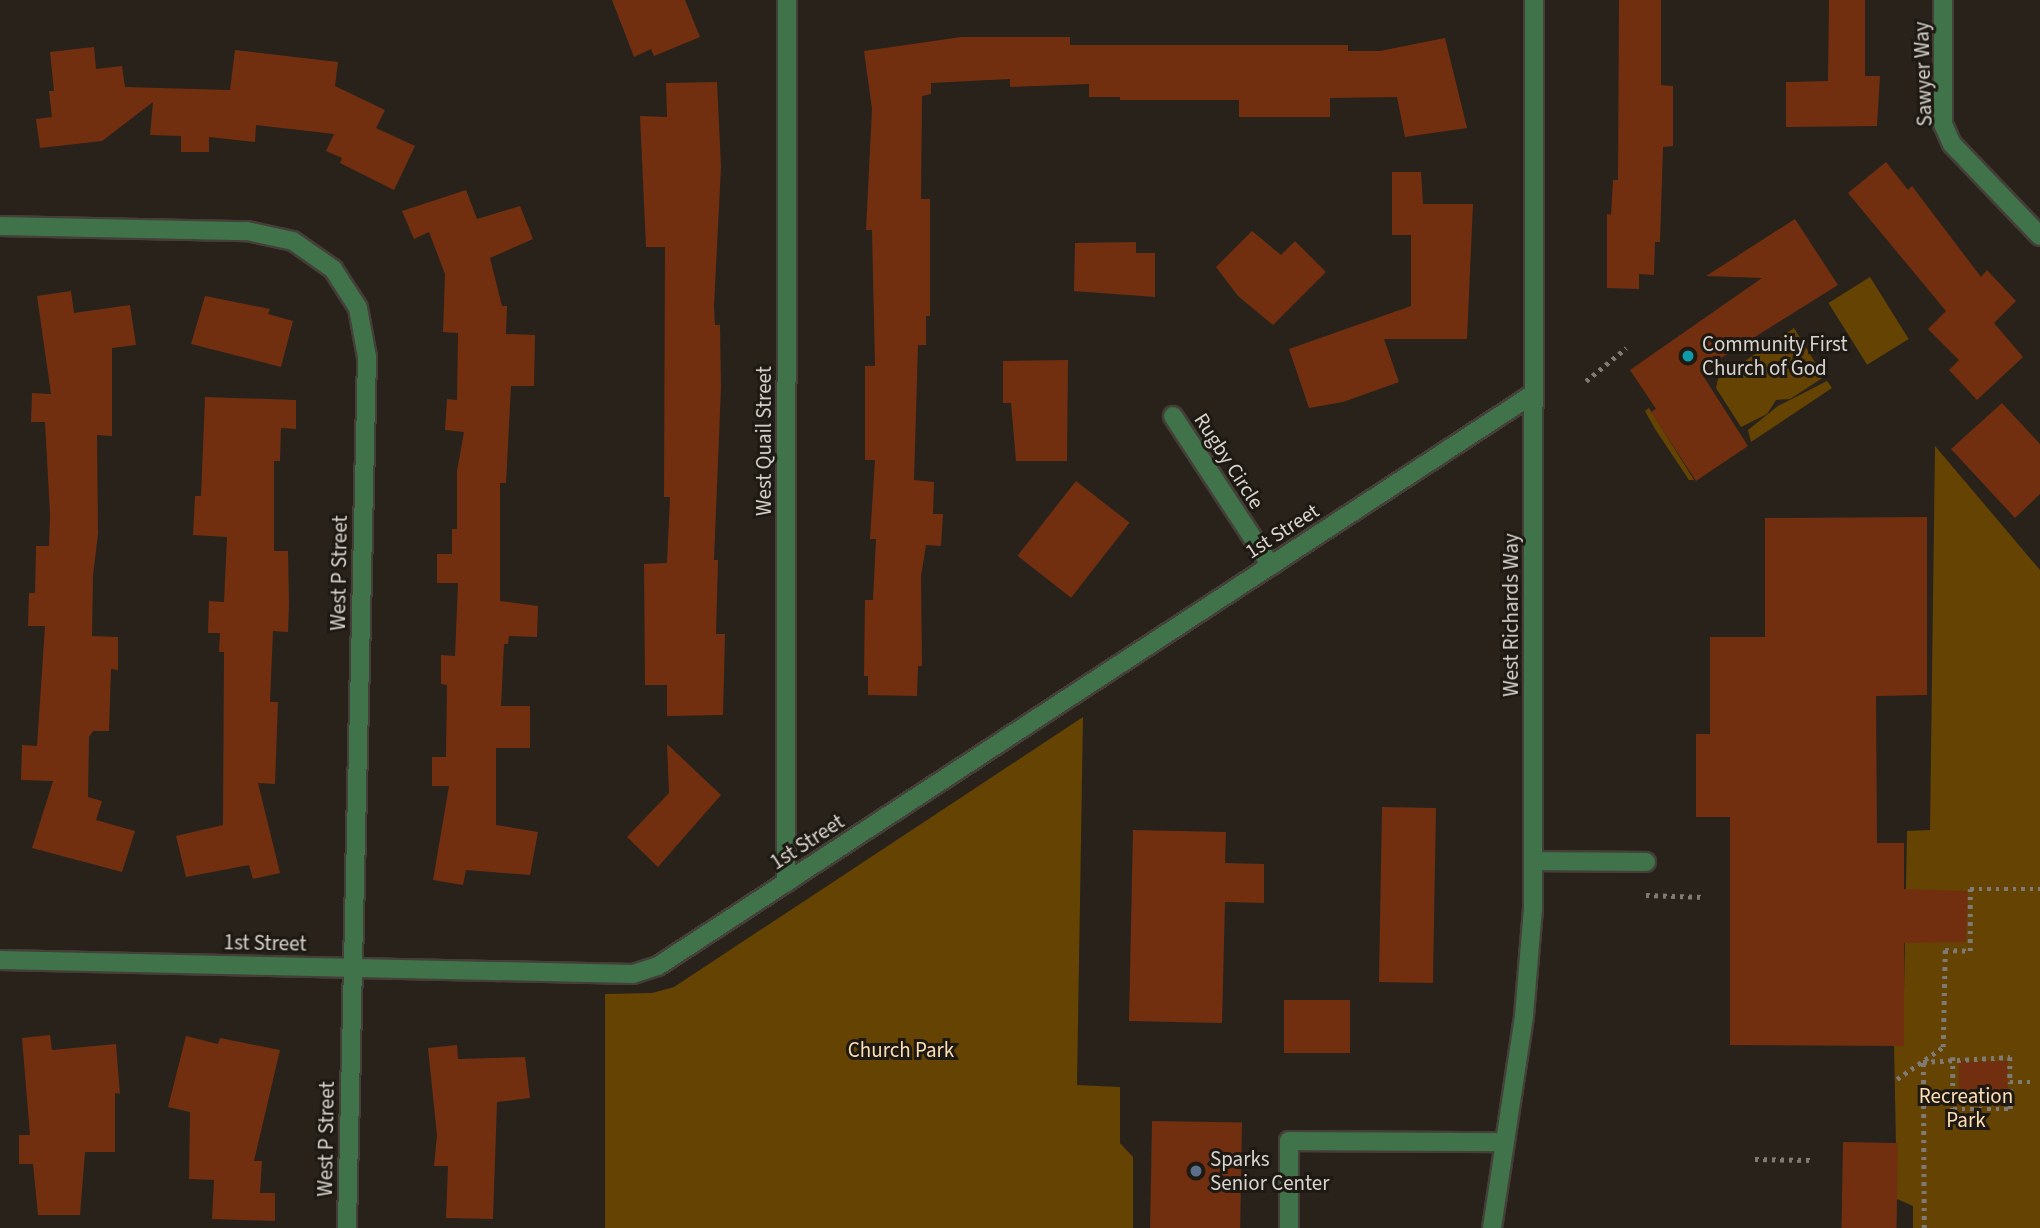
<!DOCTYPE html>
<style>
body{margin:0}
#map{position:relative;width:2040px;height:1228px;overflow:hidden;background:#28221b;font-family:"Source Sans 3",sans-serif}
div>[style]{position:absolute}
.green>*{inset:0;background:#654303;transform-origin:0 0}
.building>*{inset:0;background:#712f10;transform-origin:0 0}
.path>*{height:4.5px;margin-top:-2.25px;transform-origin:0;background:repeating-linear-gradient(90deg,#7f7a74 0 3.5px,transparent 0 8.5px)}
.roads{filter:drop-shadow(2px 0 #443f38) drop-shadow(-2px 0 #443f38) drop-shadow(0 2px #443f38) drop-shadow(0 -2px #443f38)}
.minor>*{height:18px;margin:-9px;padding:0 9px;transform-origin:9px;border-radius:9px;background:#40734a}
.dots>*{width:19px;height:19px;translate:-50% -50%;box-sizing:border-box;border:4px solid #1e1912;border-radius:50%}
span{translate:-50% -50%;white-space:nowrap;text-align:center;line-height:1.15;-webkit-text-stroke:6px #1e1912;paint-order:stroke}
.street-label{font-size:21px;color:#d8d5d0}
.poi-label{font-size:21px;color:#d8d5d0}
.left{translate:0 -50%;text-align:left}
.park-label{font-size:21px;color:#fddeb5}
</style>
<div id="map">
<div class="green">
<i style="left:1870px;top:277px;width:73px;height:49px;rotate:58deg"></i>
<i style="clip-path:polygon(1794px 328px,1824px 377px,1790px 399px,1776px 400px,1767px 414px,1741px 427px,1716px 388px,1718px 379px)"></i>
<i style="clip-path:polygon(1827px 381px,1832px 388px,1751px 442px,1748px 430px,1778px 406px)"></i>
<i style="clip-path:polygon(1649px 408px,1694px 480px,1689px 480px,1655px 429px,1645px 411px)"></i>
<i style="clip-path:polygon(1935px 446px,2040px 570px,2040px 1228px,1913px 1228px,1913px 1206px,1897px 1199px,1894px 1044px,1903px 1043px,1907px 831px,1930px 830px)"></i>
<i style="clip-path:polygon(1083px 717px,1077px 1085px,1120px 1087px,1120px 1143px,1133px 1157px,1133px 1228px,605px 1228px,605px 994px,652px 993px,674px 987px)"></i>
</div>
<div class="building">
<i style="clip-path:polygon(612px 0,685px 0,700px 37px,654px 56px,651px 49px,634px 57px)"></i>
<i style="clip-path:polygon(1619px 0,1661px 0,1661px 85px,1673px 86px,1673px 146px,1663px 147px,1660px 242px,1655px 242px,1654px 275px,1639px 274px,1639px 289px,1607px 288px,1607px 214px,1611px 215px,1613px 180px,1618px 180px)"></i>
<i style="clip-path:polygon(1829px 0,1865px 0,1865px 76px,1880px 76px,1877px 126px,1786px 127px,1786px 82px,1828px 81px)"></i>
<i style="clip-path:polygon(961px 37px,1070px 37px,1070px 45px,1348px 45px,1348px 51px,1380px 51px,1445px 38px,1467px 128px,1405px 137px,1397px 97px,1330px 98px,1330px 117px,1239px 117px,1239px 100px,1120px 100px,1120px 97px,1089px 97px,1089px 84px,1010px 87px,1010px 79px,931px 83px,931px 94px,922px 96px,921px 199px,930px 199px,930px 316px,926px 316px,926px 345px,918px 345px,914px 480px,934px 482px,933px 514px,943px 514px,941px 546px,926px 545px,921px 576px,922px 666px,918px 666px,917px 696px,868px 695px,868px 676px,864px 676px,865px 600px,873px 600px,876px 539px,870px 539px,875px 460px,865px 460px,865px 366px,875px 366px,872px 230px,866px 230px,872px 109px,864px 51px)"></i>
<i style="clip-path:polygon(94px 47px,96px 69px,122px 66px,125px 87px,230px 90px,235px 50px,338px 62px,335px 86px,385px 110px,376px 128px,415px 146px,394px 190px,340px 163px,342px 158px,326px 151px,334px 134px,256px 125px,255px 142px,209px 137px,209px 152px,181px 152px,181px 136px,150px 135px,153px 102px,102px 141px,40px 148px,36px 119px,52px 117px,49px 91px,54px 91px,50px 52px)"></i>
<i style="clip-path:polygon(717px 82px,721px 167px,714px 306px,715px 325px,720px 325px,721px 387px,714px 560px,718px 560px,716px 634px,725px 634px,723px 715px,667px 716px,667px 685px,645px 685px,644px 564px,667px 563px,670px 497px,664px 497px,665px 247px,646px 247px,640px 116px,667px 117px,666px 83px)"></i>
<i style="clip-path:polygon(1886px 162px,1908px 190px,1912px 186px,1981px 277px,1987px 270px,2016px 301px,1994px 323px,2023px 357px,1977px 400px,1949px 370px,1959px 360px,1928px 329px,1946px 311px,1848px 193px)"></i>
<i style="clip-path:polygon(1392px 172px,1421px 172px,1423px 204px,1473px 204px,1467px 339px,1384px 339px,1399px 382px,1343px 402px,1309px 408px,1289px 349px,1411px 306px,1411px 235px,1392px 235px)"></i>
<i style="clip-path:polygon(466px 190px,477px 219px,520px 206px,533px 239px,490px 258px,502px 306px,507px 306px,506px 334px,535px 335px,534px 386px,511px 386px,506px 483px,500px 483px,500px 601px,538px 606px,537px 637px,509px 636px,508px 644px,504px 644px,501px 706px,530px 706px,530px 748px,496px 748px,496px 825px,538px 832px,530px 875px,466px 870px,463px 885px,433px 880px,449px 786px,432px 786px,432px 757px,446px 757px,447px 685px,441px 684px,441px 655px,455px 656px,458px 583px,437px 583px,437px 554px,452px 554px,452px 529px,457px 529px,457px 471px,464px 432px,445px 430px,447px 399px,457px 400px,458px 333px,443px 332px,445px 274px,429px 232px,414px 239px,402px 211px)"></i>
<i style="clip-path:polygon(1795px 219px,1838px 285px,1700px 371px,1748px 446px,1696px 481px,1651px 412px,1656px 409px,1630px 370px,1762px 278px,1706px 276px)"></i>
<i style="clip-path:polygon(1252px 231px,1281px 255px,1295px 241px,1326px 272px,1273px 325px,1238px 296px,1216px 267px)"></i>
<i style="clip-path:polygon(1136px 242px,1136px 253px,1155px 253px,1155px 297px,1074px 291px,1075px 243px)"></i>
<i style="clip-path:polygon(71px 291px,74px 313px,130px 305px,136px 345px,112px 348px,112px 436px,97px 435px,98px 534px,93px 575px,92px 636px,118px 637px,118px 670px,111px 669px,109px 731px,93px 731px,89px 737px,88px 797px,102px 801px,96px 820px,135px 831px,122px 872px,32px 848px,53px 781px,21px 780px,22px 745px,37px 746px,45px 626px,28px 626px,29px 593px,35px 593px,36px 546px,49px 546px,50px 514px,45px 422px,31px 422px,32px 393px,51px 394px,37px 296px)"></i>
<i style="clip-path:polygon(205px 296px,270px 309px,268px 314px,293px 321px,281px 367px,191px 344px)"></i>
<i style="clip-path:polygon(1068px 360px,1067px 461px,1016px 461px,1011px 403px,1003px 403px,1003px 361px)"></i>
<i style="clip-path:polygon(205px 397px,296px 400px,296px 429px,281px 428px,280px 461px,274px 461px,274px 551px,288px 551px,289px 603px,288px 632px,273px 631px,270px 702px,278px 702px,275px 784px,258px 783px,280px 873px,253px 879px,249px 865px,186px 877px,176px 836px,223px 825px,224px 652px,219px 652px,220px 633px,208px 633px,209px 601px,224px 602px,227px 537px,193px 535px,195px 496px,201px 496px)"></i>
<i style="clip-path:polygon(2002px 403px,2040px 444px,2040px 494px,2015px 518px,1951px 449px)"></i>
<i style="left:1076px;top:481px;width:68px;height:95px;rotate:38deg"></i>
<i style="clip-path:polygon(1927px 517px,1927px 695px,1876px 696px,1877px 843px,1904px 843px,1904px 889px,1968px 891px,1966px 942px,1904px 943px,1904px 1046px,1730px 1045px,1730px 817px,1696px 817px,1696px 734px,1710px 734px,1710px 637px,1765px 637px,1765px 518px)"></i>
<i style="clip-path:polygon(667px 744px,721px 795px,658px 867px,627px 837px,669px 793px)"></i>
<i style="left:1382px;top:807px;width:54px;height:175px;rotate:1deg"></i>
<i style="clip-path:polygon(1133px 830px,1226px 832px,1225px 863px,1264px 864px,1264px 903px,1225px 902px,1222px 1023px,1129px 1021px)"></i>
<i style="left:1284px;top:1000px;width:66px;height:53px"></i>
<i style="clip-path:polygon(50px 1035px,52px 1050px,116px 1044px,120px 1094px,115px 1093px,115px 1152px,85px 1152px,80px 1215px,38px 1215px,33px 1164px,19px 1164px,19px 1135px,30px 1135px,22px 1038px)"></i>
<i style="clip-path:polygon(186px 1036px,218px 1044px,220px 1038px,280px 1050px,254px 1161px,262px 1161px,260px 1193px,275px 1193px,275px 1221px,212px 1219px,214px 1180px,189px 1179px,190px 1112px,168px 1107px)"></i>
<i style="clip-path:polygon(457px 1045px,458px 1059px,525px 1057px,530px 1098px,497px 1102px,493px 1219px,446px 1218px,448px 1166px,434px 1166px,437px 1135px,428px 1048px)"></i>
<i style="left:1959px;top:1061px;width:49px;height:43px"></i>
<i style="left:1152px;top:1121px;width:90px;height:107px;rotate:1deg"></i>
<i style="left:1843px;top:1142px;width:55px;height:86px;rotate:1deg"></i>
</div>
<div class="path">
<i style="left:1586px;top:381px;width:52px;rotate:-39.5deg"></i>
<i style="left:1646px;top:895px;width:58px;rotate:2deg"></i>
<i style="left:1953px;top:1057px;width:52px;rotate:90deg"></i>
<i style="left:1953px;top:1109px;width:57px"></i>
<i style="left:2010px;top:1109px;width:27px;rotate:-90deg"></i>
<i style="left:1897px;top:1079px;width:56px;rotate:-34.8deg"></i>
<i style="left:1943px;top:1047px;width:97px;rotate:-88.8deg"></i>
<i style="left:1945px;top:950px;width:25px;rotate:2deg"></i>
<i style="left:1970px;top:951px;width:62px;rotate:-90deg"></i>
<i style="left:1970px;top:889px;width:70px"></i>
<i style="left:1755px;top:1159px;width:59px;rotate:1deg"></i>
<i style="left:1924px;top:1228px;width:166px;rotate:-90.3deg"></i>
<i style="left:1923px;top:1062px;width:87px;rotate:-3.3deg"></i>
<i style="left:2010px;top:1057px;width:25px;rotate:90deg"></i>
<i style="left:2010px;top:1082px;width:25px"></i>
</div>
<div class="roads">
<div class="minor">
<i style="left:1943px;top:0;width:124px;rotate:90deg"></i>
<i style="left:1943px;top:124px;width:22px;rotate:66deg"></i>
<i style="left:1952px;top:144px;width:127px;rotate:46.3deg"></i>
<i style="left:0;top:226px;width:247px;rotate:1.2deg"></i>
<i style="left:247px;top:231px;width:47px;rotate:12.3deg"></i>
<i style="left:293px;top:241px;width:49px;rotate:35deg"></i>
<i style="left:333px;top:269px;width:46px;rotate:57.3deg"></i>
<i style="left:358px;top:308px;width:50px;rotate:79.6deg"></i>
<i style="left:367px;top:357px;width:871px;rotate:91.32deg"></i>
<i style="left:1173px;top:416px;width:179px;rotate:56.8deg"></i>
<i style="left:1533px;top:861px;width:113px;rotate:0.5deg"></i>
<i style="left:786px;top:883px;width:883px;rotate:-89.94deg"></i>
<i style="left:0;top:960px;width:633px;rotate:1.27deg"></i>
<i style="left:633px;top:974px;width:26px;rotate:-18deg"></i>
<i style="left:658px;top:966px;width:1045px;rotate:-33.17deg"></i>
<i style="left:1289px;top:1228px;width:87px;rotate:-90deg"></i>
<i style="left:1289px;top:1141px;width:215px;rotate:0.3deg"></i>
<i style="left:1492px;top:1228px;width:214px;rotate:-81.4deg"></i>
<i style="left:1524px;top:1016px;width:108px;rotate:-85.2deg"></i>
<i style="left:1533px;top:908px;width:908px;rotate:-89.94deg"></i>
</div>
</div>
<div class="dots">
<i style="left:1688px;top:356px;background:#0f9aa8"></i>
<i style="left:1196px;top:1171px;background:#5c6f8a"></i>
</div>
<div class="street-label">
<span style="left:1923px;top:74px;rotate:-92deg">Sawyer Way</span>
<span style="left:764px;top:441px;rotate:-90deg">West Quail Street</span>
<span style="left:1229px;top:461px;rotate:57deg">Rugby Circle</span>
<span style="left:1282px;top:531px;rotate:-33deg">1st Street</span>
<span style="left:339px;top:573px;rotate:-89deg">West P Street</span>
<span style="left:1511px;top:615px;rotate:-90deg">West Richards Way</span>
<span style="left:807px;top:842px;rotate:-33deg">1st Street</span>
<span style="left:265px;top:943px;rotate:1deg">1st Street</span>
<span style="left:326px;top:1139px;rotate:-89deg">West P Street</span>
</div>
<div class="poi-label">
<span class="left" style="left:1702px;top:356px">Community First<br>Church of God</span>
<span class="left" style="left:1210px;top:1171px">Sparks<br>Senior Center</span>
</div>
<div class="park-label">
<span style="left:901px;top:1050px">Church Park</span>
<span style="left:1966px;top:1108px">Recreation<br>Park</span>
</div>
</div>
